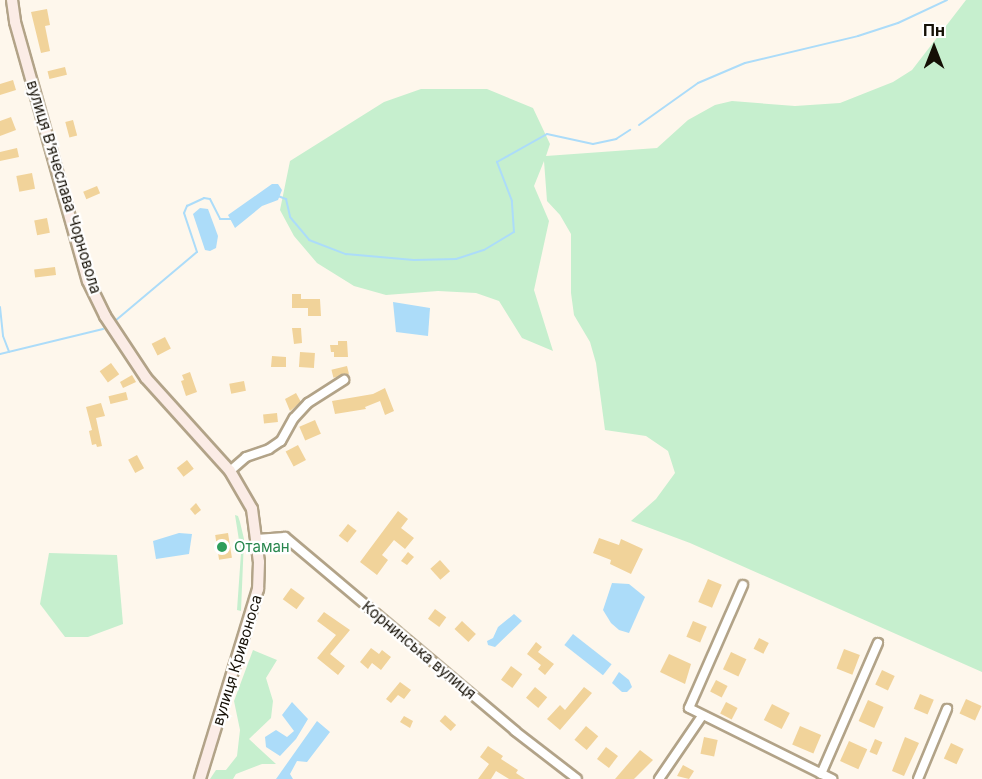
<!DOCTYPE html>
<meta charset="utf-8">
<style>
body{margin:0}
#map{position:relative;width:982px;height:779px;overflow:hidden;background:#fef7ec;font-family:Inter,sans-serif}
div>[style]{position:absolute}
.green>*{inset:0;background:#c6efce}
.water>*{inset:0;background:#acdcf9;transform-origin:0 0}
.stream>*{height:2px;margin:-1px;padding:0 1px;transform-origin:1px;border-radius:1px;background:#acdcf9}
.building>*{inset:0;background:#f1d39a;transform-origin:0 0}
.roads{filter:drop-shadow(2px 0 #b2a388) drop-shadow(-2px 0 #b2a388) drop-shadow(0 2px #b2a388) drop-shadow(0 -2px #b2a388)}
.street>*{height:8px;margin:-4px;padding:0 4px;transform-origin:4px;border-radius:4px;background:#fff}
.secondary>*{height:10px;margin:-5px;padding:0 5px;transform-origin:5px;border-radius:5px;background:#fbece6}
.dots>*{width:16px;height:16px;translate:-50% -50%;box-sizing:border-box;border:3px solid #fff;border-radius:50%}
span{translate:-50% -50%;white-space:nowrap;text-align:center;line-height:1.15;-webkit-text-stroke:4.5px #fff;paint-order:stroke}
.street-label{font-size:15px;color:#151006}
.leisure-label{font-size:15px;color:#27864d}
.left{translate:0 -50%;text-align:left}
.north{position:absolute;left:904px;top:18px;width:60px;height:60px;-webkit-text-stroke:4px #fff;paint-order:stroke;rotate:0deg;font-size:16px;font-weight:700;line-height:24px;text-align:center;color:#151006}
.north::after{content:'';display:block;margin:auto;width:21px;height:27px;background:#151006;clip-path:polygon(50% 0,100% 100%,50% 72%,0 100%)}
</style>
<div id="map">
<div class="green">
<i style="clip-path:polygon(966px 0,982px 0,982px 672px,690px 543px,631px 521px,656px 499px,675px 473px,668px 451px,646px 436px,605px 430px,596px 363px,590px 342px,574px 315px,571px 293px,571px 234px,560px 215px,547px 201px,544px 161px,534px 186px,549px 221px,534px 290px,553px 351px,522px 338px,499px 301px,476px 293px,438px 291px,386px 295px,354px 286px,317px 263px,294px 236px,280px 210px,290px 161px,384px 102px,421px 89px,487px 89px,533px 108px,550px 144px,546px 156px,657px 148px,688px 120px,715px 105px,732px 101px,795px 106px,840px 103px,893px 82px,912px 70px)"></i>
<i style="clip-path:polygon(235px 515px,238px 516px,240px 522px,244px 539px,241px 611px,237px 610px,241px 553px)"></i>
<i style="clip-path:polygon(49px 553px,117px 555px,123px 624px,88px 637px,65px 637px,40px 604px)"></i>
<i style="clip-path:polygon(253px 650px,277px 660px,266px 678px,273px 701px,271px 718px,249px 739px,276px 764px,262px 764px,236px 774px,233px 779px,210px 779px,216px 770px,226px 770px,237px 756px,240px 730px,234px 701px)"></i>
</div>
<div class="water">
<i style="clip-path:polygon(272px 184px,278px 184px,282px 190px,278px 200px,262px 206px,235px 228px,228px 215px)"></i>
<i style="clip-path:polygon(200px 208px,208px 209px,218px 236px,216px 248px,210px 251px,205px 250px,193px 214px)"></i>
<i style="clip-path:polygon(393px 302px,430px 308px,428px 336px,396px 332px)"></i>
<i style="clip-path:polygon(179px 533px,192px 534px,189px 554px,156px 559px,153px 541px)"></i>
<i style="clip-path:polygon(612px 583px,629px 584px,645px 597px,629px 633px,619px 630px,611px 623px,603px 610px)"></i>
<i style="clip-path:polygon(514px 614px,522px 621px,495px 647px,488px 645px,487px 641px,493px 638px,498px 627px)"></i>
<i style="left:573px;top:634px;width:49px;height:14px;rotate:38deg"></i>
<i style="clip-path:polygon(619px 672px,629px 680px,632px 687px,627px 692px,622px 692px,612px 683px)"></i>
<i style="clip-path:polygon(292px 702px,308px 719px,296px 739px,280px 756px,266px 747px,265px 737px,276px 730px,287px 737px,294px 731px,282px 715px)"></i>
<i style="clip-path:polygon(317px 721px,330px 732px,307px 762px,297px 761px,290px 774px,293px 779px,276px 779px)"></i>
</div>
<div class="stream">
<i style="left:639px;top:125px;width:72px;rotate:-35.4deg"></i>
<i style="left:698px;top:83px;width:51px;rotate:-23.1deg"></i>
<i style="left:745px;top:63px;width:116px;rotate:-13.4deg"></i>
<i style="left:858px;top:36px;width:42px;rotate:-18deg"></i>
<i style="left:898px;top:23px;width:54px;rotate:-25.1deg"></i>
<i style="left:278px;top:196px;width:9px;rotate:21deg"></i>
<i style="left:286px;top:199px;width:18px;rotate:77deg"></i>
<i style="left:290px;top:217px;width:30px;rotate:50deg"></i>
<i style="left:309px;top:240px;width:40px;rotate:21deg"></i>
<i style="left:346px;top:254px;width:68px;rotate:5deg"></i>
<i style="left:414px;top:260px;width:42px;rotate:-1.4deg"></i>
<i style="left:456px;top:259px;width:29px;rotate:-18deg"></i>
<i style="left:484px;top:250px;width:35px;rotate:-31deg"></i>
<i style="left:514px;top:232px;width:31px;rotate:-94deg"></i>
<i style="left:512px;top:201px;width:42px;rotate:-111deg"></i>
<i style="left:497px;top:162px;width:57px;rotate:-29.2deg"></i>
<i style="left:547px;top:134px;width:47px;rotate:12.3deg"></i>
<i style="left:593px;top:144px;width:24px;rotate:-12deg"></i>
<i style="left:616px;top:139px;width:17px;rotate:-33deg"></i>
<i style="left:0;top:307px;width:29px;rotate:84deg"></i>
<i style="left:3px;top:336px;width:17px;rotate:69deg"></i>
<i style="left:115px;top:321px;width:107px;rotate:-40.1deg"></i>
<i style="left:197px;top:252px;width:41px;rotate:-108.4deg"></i>
<i style="left:184px;top:213px;width:8px;rotate:-67deg"></i>
<i style="left:187px;top:206px;width:19px;rotate:-25deg"></i>
<i style="left:204px;top:198px;width:6px;rotate:9deg"></i>
<i style="left:210px;top:199px;width:22px;rotate:63deg"></i>
<i style="left:220px;top:219px;width:13px"></i>
<i style="left:0;top:354px;width:106px;rotate:-13.6deg"></i>
</div>
<div class="building">
<i style="clip-path:polygon(47px 9px,50px 25px,45px 26px,50px 51px,41px 53px,31px 12px)"></i>
<i style="left:65px;top:67px;width:8px;height:18px;rotate:76deg"></i>
<i style="clip-path:polygon(13px 80px,16px 90px,0 95px,0 84px)"></i>
<i style="clip-path:polygon(11px 117px,16px 130px,0 136px,0 121px)"></i>
<i style="left:73px;top:120px;width:16px;height:8px;rotate:75deg"></i>
<i style="clip-path:polygon(17px 148px,19px 157px,0 161px,0 152px)"></i>
<i style="left:32px;top:173px;width:16px;height:16px;rotate:79deg"></i>
<i style="left:97px;top:186px;width:8px;height:15px;rotate:67deg"></i>
<i style="left:47px;top:218px;width:15px;height:13px;rotate:79deg"></i>
<i style="left:55px;top:267px;width:8px;height:21px;rotate:83deg"></i>
<i style="clip-path:polygon(292px 294px,301px 294px,301px 299px,320px 299px,321px 316px,308px 316px,308px 308px,292px 308px)"></i>
<i style="clip-path:polygon(292px 328px,301px 328px,302px 343px,294px 344px)"></i>
<i style="left:165px;top:337px;width:13px;height:15px;rotate:63deg"></i>
<i style="clip-path:polygon(338px 341px,347px 341px,348px 357px,334px 357px,334px 352px,331px 352px,330px 345px,338px 345px)"></i>
<i style="left:300px;top:352px;width:15px;height:15px;rotate:4deg"></i>
<i style="clip-path:polygon(272px 356px,286px 357px,286px 367px,271px 367px)"></i>
<i style="left:111px;top:363px;width:14px;height:14px;rotate:54deg"></i>
<i style="left:347px;top:366px;width:8px;height:16px;rotate:76deg"></i>
<i style="clip-path:polygon(190px 372px,197px 392px,186px 396px,181px 381px,184px 380px,182px 375px)"></i>
<i style="clip-path:polygon(132px 375px,136px 382px,123px 388px,120px 382px)"></i>
<i style="left:244px;top:381px;width:10px;height:15px;rotate:79deg"></i>
<i style="clip-path:polygon(385px 388px,394px 411px,385px 415px,380px 401px,365px 407px,366px 409px,335px 414px,332px 401px,373px 394px)"></i>
<i style="left:126px;top:392px;width:8px;height:18px;rotate:76deg"></i>
<i style="clip-path:polygon(296px 393px,301px 402px,290px 411px,285px 399px)"></i>
<i style="clip-path:polygon(101px 403px,105px 416px,96px 418px,102px 446px,97px 447px,96px 444px,92px 445px,89px 431px,92px 430px,86px 407px)"></i>
<i style="left:277px;top:413px;width:9px;height:14px;rotate:84deg"></i>
<i style="left:315px;top:420px;width:15px;height:17px;rotate:67deg"></i>
<i style="left:298px;top:445px;width:17px;height:14px;rotate:62deg"></i>
<i style="left:137px;top:455px;width:15px;height:10px;rotate:62deg"></i>
<i style="left:187px;top:460px;width:11px;height:13px;rotate:52deg"></i>
<i style="clip-path:polygon(196px 503px,201px 510px,195px 515px,190px 509px)"></i>
<i style="clip-path:polygon(398px 511px,408px 519px,401px 528px,414px 538px,405px 549px,394px 540px,382px 555px,388px 560px,377px 575px,360px 562px)"></i>
<i style="left:348px;top:524px;width:11px;height:15px;rotate:38deg"></i>
<i style="left:228px;top:533px;width:25px;height:13px;rotate:81deg"></i>
<i style="clip-path:polygon(599px 538px,619px 545px,621px 539px,643px 549px,631px 574px,610px 564px,611px 560px,593px 553px)"></i>
<i style="clip-path:polygon(408px 552px,414px 557px,407px 565px,401px 561px)"></i>
<i style="left:440px;top:560px;width:15px;height:13px;rotate:48deg"></i>
<i style="left:708px;top:579px;width:15px;height:25px;rotate:23deg"></i>
<i style="left:291px;top:588px;width:17px;height:14px;rotate:36deg"></i>
<i style="left:435px;top:609px;width:14px;height:12px;rotate:36deg"></i>
<i style="clip-path:polygon(324px 612px,350px 630px,330px 654px,345px 666px,338px 675px,317px 658px,336px 635px,317px 621px)"></i>
<i style="left:462px;top:621px;width:19px;height:11px;rotate:43deg"></i>
<i style="left:693px;top:621px;width:15px;height:17px;rotate:23deg"></i>
<i style="left:759px;top:638px;width:11px;height:12px;rotate:27deg"></i>
<i style="clip-path:polygon(536px 642px,542px 647px,538px 652px,554px 664px,545px 675px,538px 669px,541px 665px,527px 654px)"></i>
<i style="clip-path:polygon(371px 648px,379px 654px,382px 650px,391px 657px,381px 670px,372px 663px,368px 669px,360px 662px)"></i>
<i style="left:844px;top:649px;width:17px;height:21px;rotate:21deg"></i>
<i style="left:731px;top:652px;width:17px;height:19px;rotate:25deg"></i>
<i style="clip-path:polygon(669px 654px,691px 664px,685px 684px,660px 672px)"></i>
<i style="left:511px;top:666px;width:14px;height:17px;rotate:36deg"></i>
<i style="left:882px;top:670px;width:14px;height:16px;rotate:25deg"></i>
<i style="left:716px;top:680px;width:13px;height:13px;rotate:27deg"></i>
<i style="clip-path:polygon(400px 682px,411px 690px,404px 699px,398px 695px,391px 703px,386px 699px)"></i>
<i style="left:535px;top:687px;width:16px;height:14px;rotate:40deg"></i>
<i style="clip-path:polygon(584px 687px,592px 693px,560px 730px,547px 719px,560px 705px,565px 710px)"></i>
<i style="left:920px;top:694px;width:15px;height:16px;rotate:23deg"></i>
<i style="left:966px;top:699px;width:17px;height:16px;rotate:24deg"></i>
<i style="left:868px;top:700px;width:17px;height:23px;rotate:24deg"></i>
<i style="left:726px;top:702px;width:13px;height:13px;rotate:27deg"></i>
<i style="left:772px;top:704px;width:20px;height:18px;rotate:27deg"></i>
<i style="left:445px;top:715px;width:15px;height:8px;rotate:42deg"></i>
<i style="clip-path:polygon(404px 716px,413px 721px,410px 728px,400px 722px)"></i>
<i style="left:586px;top:726px;width:16px;height:18px;rotate:40deg"></i>
<i style="left:800px;top:726px;width:23px;height:20px;rotate:23deg"></i>
<i style="left:704px;top:737px;width:14px;height:17px;rotate:12deg"></i>
<i style="clip-path:polygon(905px 737px,919px 743px,904px 776px,892px 771px)"></i>
<i style="left:875px;top:739px;width:8px;height:14px;rotate:23deg"></i>
<i style="left:849px;top:741px;width:20px;height:22px;rotate:24deg"></i>
<i style="left:951px;top:743px;width:14px;height:17px;rotate:25deg"></i>
<i style="clip-path:polygon(488px 746px,503px 756px,501px 759px,518px 770px,516px 773px,525px 779px,509px 779px,496px 771px,491px 779px,478px 779px,489px 764px,480px 757px)"></i>
<i style="left:606px;top:747px;width:15px;height:15px;rotate:37deg"></i>
<i style="clip-path:polygon(640px 750px,653px 760px,634px 779px,615px 779px)"></i>
<i style="clip-path:polygon(683px 765px,694px 771px,689px 779px,677px 776px)"></i>
</div>
<div class="roads">
<div class="street">
<i style="left:230px;top:471px;width:21px;rotate:-41deg"></i>
<i style="left:246px;top:457px;width:24px;rotate:-19deg"></i>
<i style="left:269px;top:449px;width:14px;rotate:-34deg"></i>
<i style="left:281px;top:441px;width:26px;rotate:-61deg"></i>
<i style="left:294px;top:418px;width:21px;rotate:-47deg"></i>
<i style="left:308px;top:403px;width:43px;rotate:-32.6deg"></i>
<i style="left:256px;top:539px;width:29px;rotate:-4deg"></i>
<i style="left:285px;top:537px;width:301px;rotate:40.1deg"></i>
<i style="left:515px;top:731px;width:78px;rotate:37.7deg"></i>
<i style="left:743px;top:585px;width:134px;rotate:113.7deg"></i>
<i style="left:689px;top:708px;width:160px;rotate:26.4deg"></i>
<i style="left:821px;top:774px;width:143px;rotate:-66.5deg"></i>
<i style="left:659px;top:779px;width:76px;rotate:-55.7deg"></i>
<i style="left:918px;top:779px;width:76px;rotate:-67.5deg"></i>
</div>
<div class="secondary">
<i style="left:12px;top:0;width:22px;rotate:82deg"></i>
<i style="left:15px;top:22px;width:269px;rotate:74.3deg"></i>
<i style="left:88px;top:281px;width:39px;rotate:64deg"></i>
<i style="left:105px;top:316px;width:74px;rotate:56.5deg"></i>
<i style="left:146px;top:378px;width:125px;rotate:47.9deg"></i>
<i style="left:230px;top:471px;width:44px;rotate:59.9deg"></i>
<i style="left:252px;top:509px;width:53px;rotate:82.5deg"></i>
<i style="left:259px;top:562px;width:27px;rotate:92deg"></i>
<i style="left:258px;top:589px;width:199px;rotate:107deg"></i>
</div>
</div>
<div class="dots">
<i style="left:222px;top:547px;background:#2e9e5b"></i>
</div>
<div class="street-label">
<span style="left:64px;top:187px;rotate:73deg">вулиця Вʼячеслава Чорновола</span>
<span style="left:419px;top:650px;rotate:40deg">Корнинська вулиця</span>
<span style="left:237px;top:660px;rotate:-73deg">вулиця Кривоноса</span>
</div>
<div class="leisure-label">
<span class="left" style="left:234px;top:547px">Отаман</span>
</div>
<div class="north">Пн</div>
</div>
